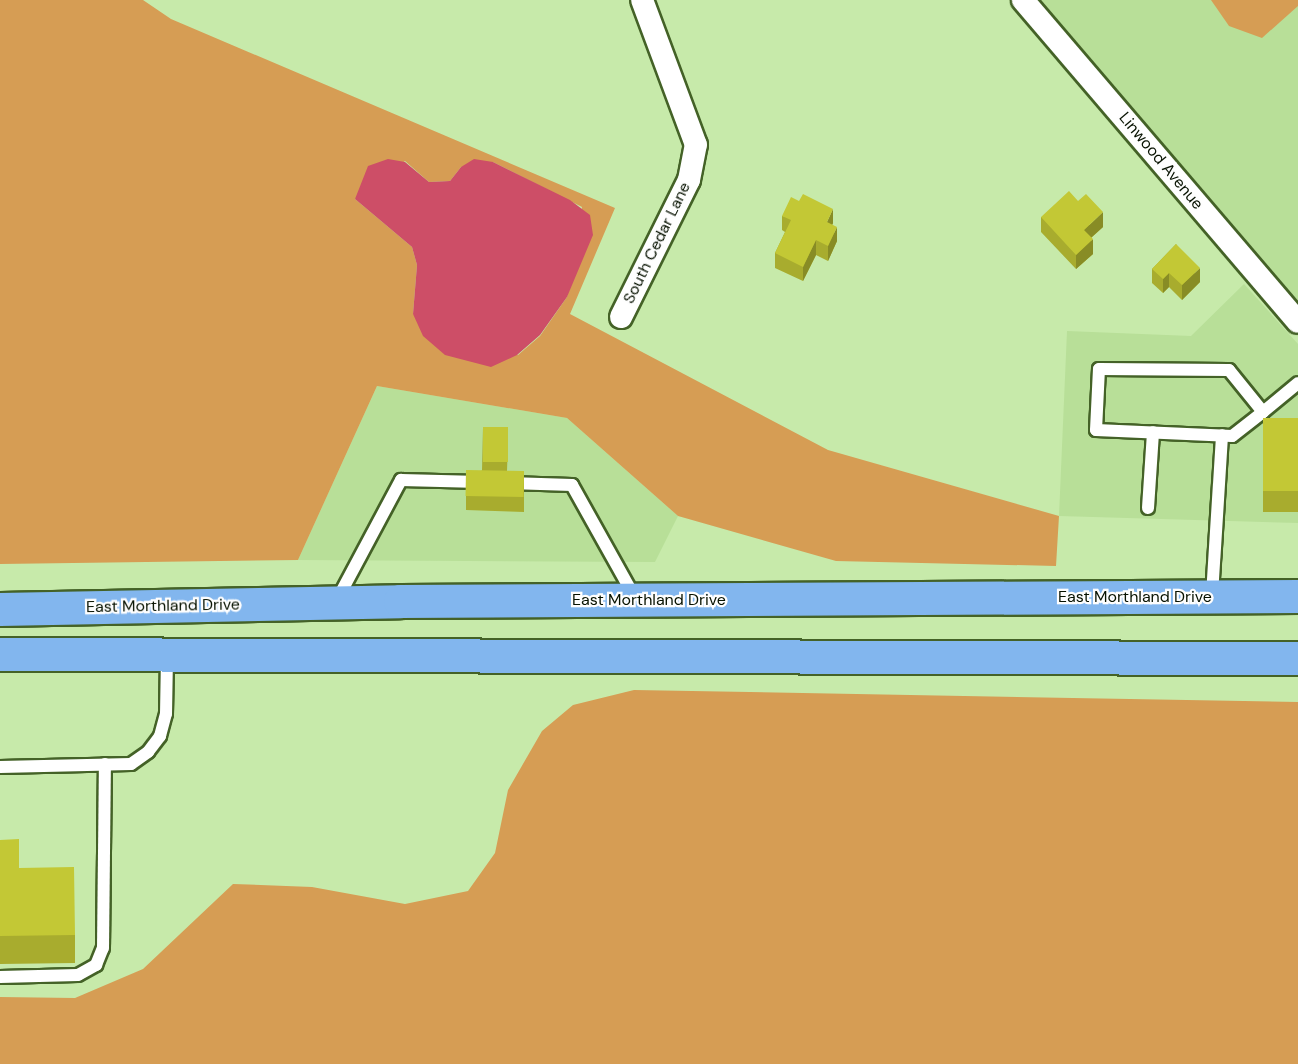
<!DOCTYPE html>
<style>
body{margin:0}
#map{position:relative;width:1298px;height:1064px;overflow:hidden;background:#c7eaaa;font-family:"DM Sans",sans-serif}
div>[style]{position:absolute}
.built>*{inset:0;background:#b8df98}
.green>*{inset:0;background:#d69d54}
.water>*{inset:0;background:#cd4e67}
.roads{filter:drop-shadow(2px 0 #446227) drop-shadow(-2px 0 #446227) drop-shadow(0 2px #446227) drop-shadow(0 -2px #446227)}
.service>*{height:12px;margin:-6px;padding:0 6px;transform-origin:6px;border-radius:6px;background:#fff}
.minor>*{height:22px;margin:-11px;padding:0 11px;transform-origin:11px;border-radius:11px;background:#fff}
.trunk>*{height:33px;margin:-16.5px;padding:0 16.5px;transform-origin:16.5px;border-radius:16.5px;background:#82b6ee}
.wall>*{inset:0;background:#a8ac2e;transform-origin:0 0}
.shaded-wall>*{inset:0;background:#888c25}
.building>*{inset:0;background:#c3c835;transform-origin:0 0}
span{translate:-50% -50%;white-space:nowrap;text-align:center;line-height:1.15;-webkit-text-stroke:4.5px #fefefe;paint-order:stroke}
.street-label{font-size:16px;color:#071200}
</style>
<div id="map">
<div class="built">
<i style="clip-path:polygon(1023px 0,1298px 0,1298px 322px)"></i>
<i style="clip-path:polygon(1244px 284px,1298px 344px,1298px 523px,1059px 516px,1067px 331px,1191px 336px)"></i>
<i style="clip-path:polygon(377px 386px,567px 418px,678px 516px,655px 562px,298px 560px)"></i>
</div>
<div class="green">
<i style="clip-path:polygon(evenodd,0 0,143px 0,171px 19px,615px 208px,570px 314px,828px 450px,1059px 516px,1056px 566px,836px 561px,678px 516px,567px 418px,377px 386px,298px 560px,0 564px,0 0,405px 161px,429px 182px,450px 181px,461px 167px,493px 162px,582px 207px,567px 297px,540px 336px,518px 355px,413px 314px,417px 265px,412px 247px,355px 199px,405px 161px)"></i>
<i style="clip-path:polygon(1211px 0,1298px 0,1298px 6px,1262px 38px,1229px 26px)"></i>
<i style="clip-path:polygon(634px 690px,1298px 702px,1298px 1064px,0 1064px,0 997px,75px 998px,143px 969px,233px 884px,312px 887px,405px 904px,468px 891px,495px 853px,508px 790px,542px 731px,573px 705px)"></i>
</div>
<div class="water">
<i style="clip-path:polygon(388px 159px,405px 162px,429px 182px,450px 181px,461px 167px,474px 159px,493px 162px,570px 200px,590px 215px,593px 235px,567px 297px,540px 335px,517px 355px,491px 367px,445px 355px,423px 336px,413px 314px,417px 265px,412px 247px,355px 199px,368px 166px)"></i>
</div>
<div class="roads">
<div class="service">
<i style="left:1263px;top:412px;width:39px;rotate:142deg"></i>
<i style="left:1232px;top:436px;width:136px;rotate:-177.5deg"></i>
<i style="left:1096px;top:430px;width:61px;rotate:-87.2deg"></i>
<i style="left:1099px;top:369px;width:130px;rotate:0.4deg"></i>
<i style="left:1229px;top:370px;width:54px;rotate:51deg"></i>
<i style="left:1263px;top:412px;width:45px;rotate:-39.6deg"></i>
<i style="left:509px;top:483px;width:63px;rotate:1.8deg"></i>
<i style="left:572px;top:485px;width:127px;rotate:60.8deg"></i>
<i style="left:1148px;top:508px;width:76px;rotate:-86.2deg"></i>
<i style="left:1212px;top:595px;width:160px;rotate:-86.4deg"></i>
<i style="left:338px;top:598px;width:134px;rotate:-61.9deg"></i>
<i style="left:401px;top:480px;width:79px;rotate:1.5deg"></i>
<i style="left:0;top:767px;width:131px;rotate:-1.3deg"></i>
<i style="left:131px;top:764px;width:21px;rotate:-35deg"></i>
<i style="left:148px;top:752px;width:20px;rotate:-53deg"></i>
<i style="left:160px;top:736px;width:23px;rotate:-75deg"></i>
<i style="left:166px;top:714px;width:60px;rotate:-89deg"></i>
<i style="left:0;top:977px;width:78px;rotate:-1.5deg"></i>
<i style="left:78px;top:975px;width:21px;rotate:-29deg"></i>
<i style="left:96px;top:965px;width:18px;rotate:-68deg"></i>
<i style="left:103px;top:948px;width:184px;rotate:-89.4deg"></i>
</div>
<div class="minor">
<i style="left:1023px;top:0;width:423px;rotate:49.5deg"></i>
<i style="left:621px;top:317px;width:153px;rotate:-63.6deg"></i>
<i style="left:689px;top:180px;width:36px;rotate:-79deg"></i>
<i style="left:696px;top:145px;width:155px;rotate:-110.4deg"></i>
</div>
<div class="trunk">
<i style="left:0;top:609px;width:400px;rotate:-1.1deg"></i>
<i style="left:400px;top:601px;width:898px;rotate:-0.32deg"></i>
<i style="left:0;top:654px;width:1298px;rotate:0.18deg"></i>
</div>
</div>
<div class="wall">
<i style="clip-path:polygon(782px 216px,833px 223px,832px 225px,837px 241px,828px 261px,816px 255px,803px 281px,775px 268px,775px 253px,785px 232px,782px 230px)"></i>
<i style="clip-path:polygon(1041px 217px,1103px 227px,1091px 238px,1093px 254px,1076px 269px,1041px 232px)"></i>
<i style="clip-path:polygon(1176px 244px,1200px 282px,1182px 300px,1169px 287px,1163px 293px,1152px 283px,1152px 269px)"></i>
<i style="left:1263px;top:418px;width:35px;height:94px"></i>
<i style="clip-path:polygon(483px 427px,508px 442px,507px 471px,524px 471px,524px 512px,466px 510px,466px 496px,482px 470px)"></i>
<i style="clip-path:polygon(0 840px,19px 868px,75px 935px,75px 963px,0 964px)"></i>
</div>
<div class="shaded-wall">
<i style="clip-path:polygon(833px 209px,833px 223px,827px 236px,827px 222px)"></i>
<i style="clip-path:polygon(1103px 212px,1103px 227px,1084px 244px,1084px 230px)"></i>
<i style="clip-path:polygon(837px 227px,837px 241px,828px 261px,828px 246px)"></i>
<i style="clip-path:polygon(1093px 239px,1093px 254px,1076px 269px,1076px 255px)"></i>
<i style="clip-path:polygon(816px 240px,816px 255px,803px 281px,803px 267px)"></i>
<i style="clip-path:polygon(1200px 268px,1200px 282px,1182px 300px,1182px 285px)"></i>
<i style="clip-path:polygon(1169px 273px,1169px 287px,1163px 293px,1163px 279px)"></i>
</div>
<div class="building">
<i style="clip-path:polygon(1069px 191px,1078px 201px,1086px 194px,1103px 212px,1084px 230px,1093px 239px,1076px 255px,1041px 217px)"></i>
<i style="clip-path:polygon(803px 194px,833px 209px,827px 222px,837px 227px,828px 246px,816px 240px,803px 267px,775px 253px,791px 220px,782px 216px,791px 197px,799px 201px)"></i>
<i style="clip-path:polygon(1176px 244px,1200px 268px,1182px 285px,1169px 273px,1163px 279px,1152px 269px)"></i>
<i style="left:1263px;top:418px;width:35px;height:73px"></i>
<i style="left:483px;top:427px;width:25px;height:35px"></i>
<i style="left:466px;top:470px;width:58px;height:26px;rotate:1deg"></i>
<i style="clip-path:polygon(19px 839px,19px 868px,74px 867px,75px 935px,0 936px,0 840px)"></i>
</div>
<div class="street-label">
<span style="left:1161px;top:161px;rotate:50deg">Linwood Avenue</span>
<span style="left:657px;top:243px;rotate:-64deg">South Cedar Lane</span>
<span style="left:1135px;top:597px">East Morthland Drive</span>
<span style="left:649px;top:600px">East Morthland Drive</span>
<span style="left:163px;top:606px;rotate:-1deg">East Morthland Drive</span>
</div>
</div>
